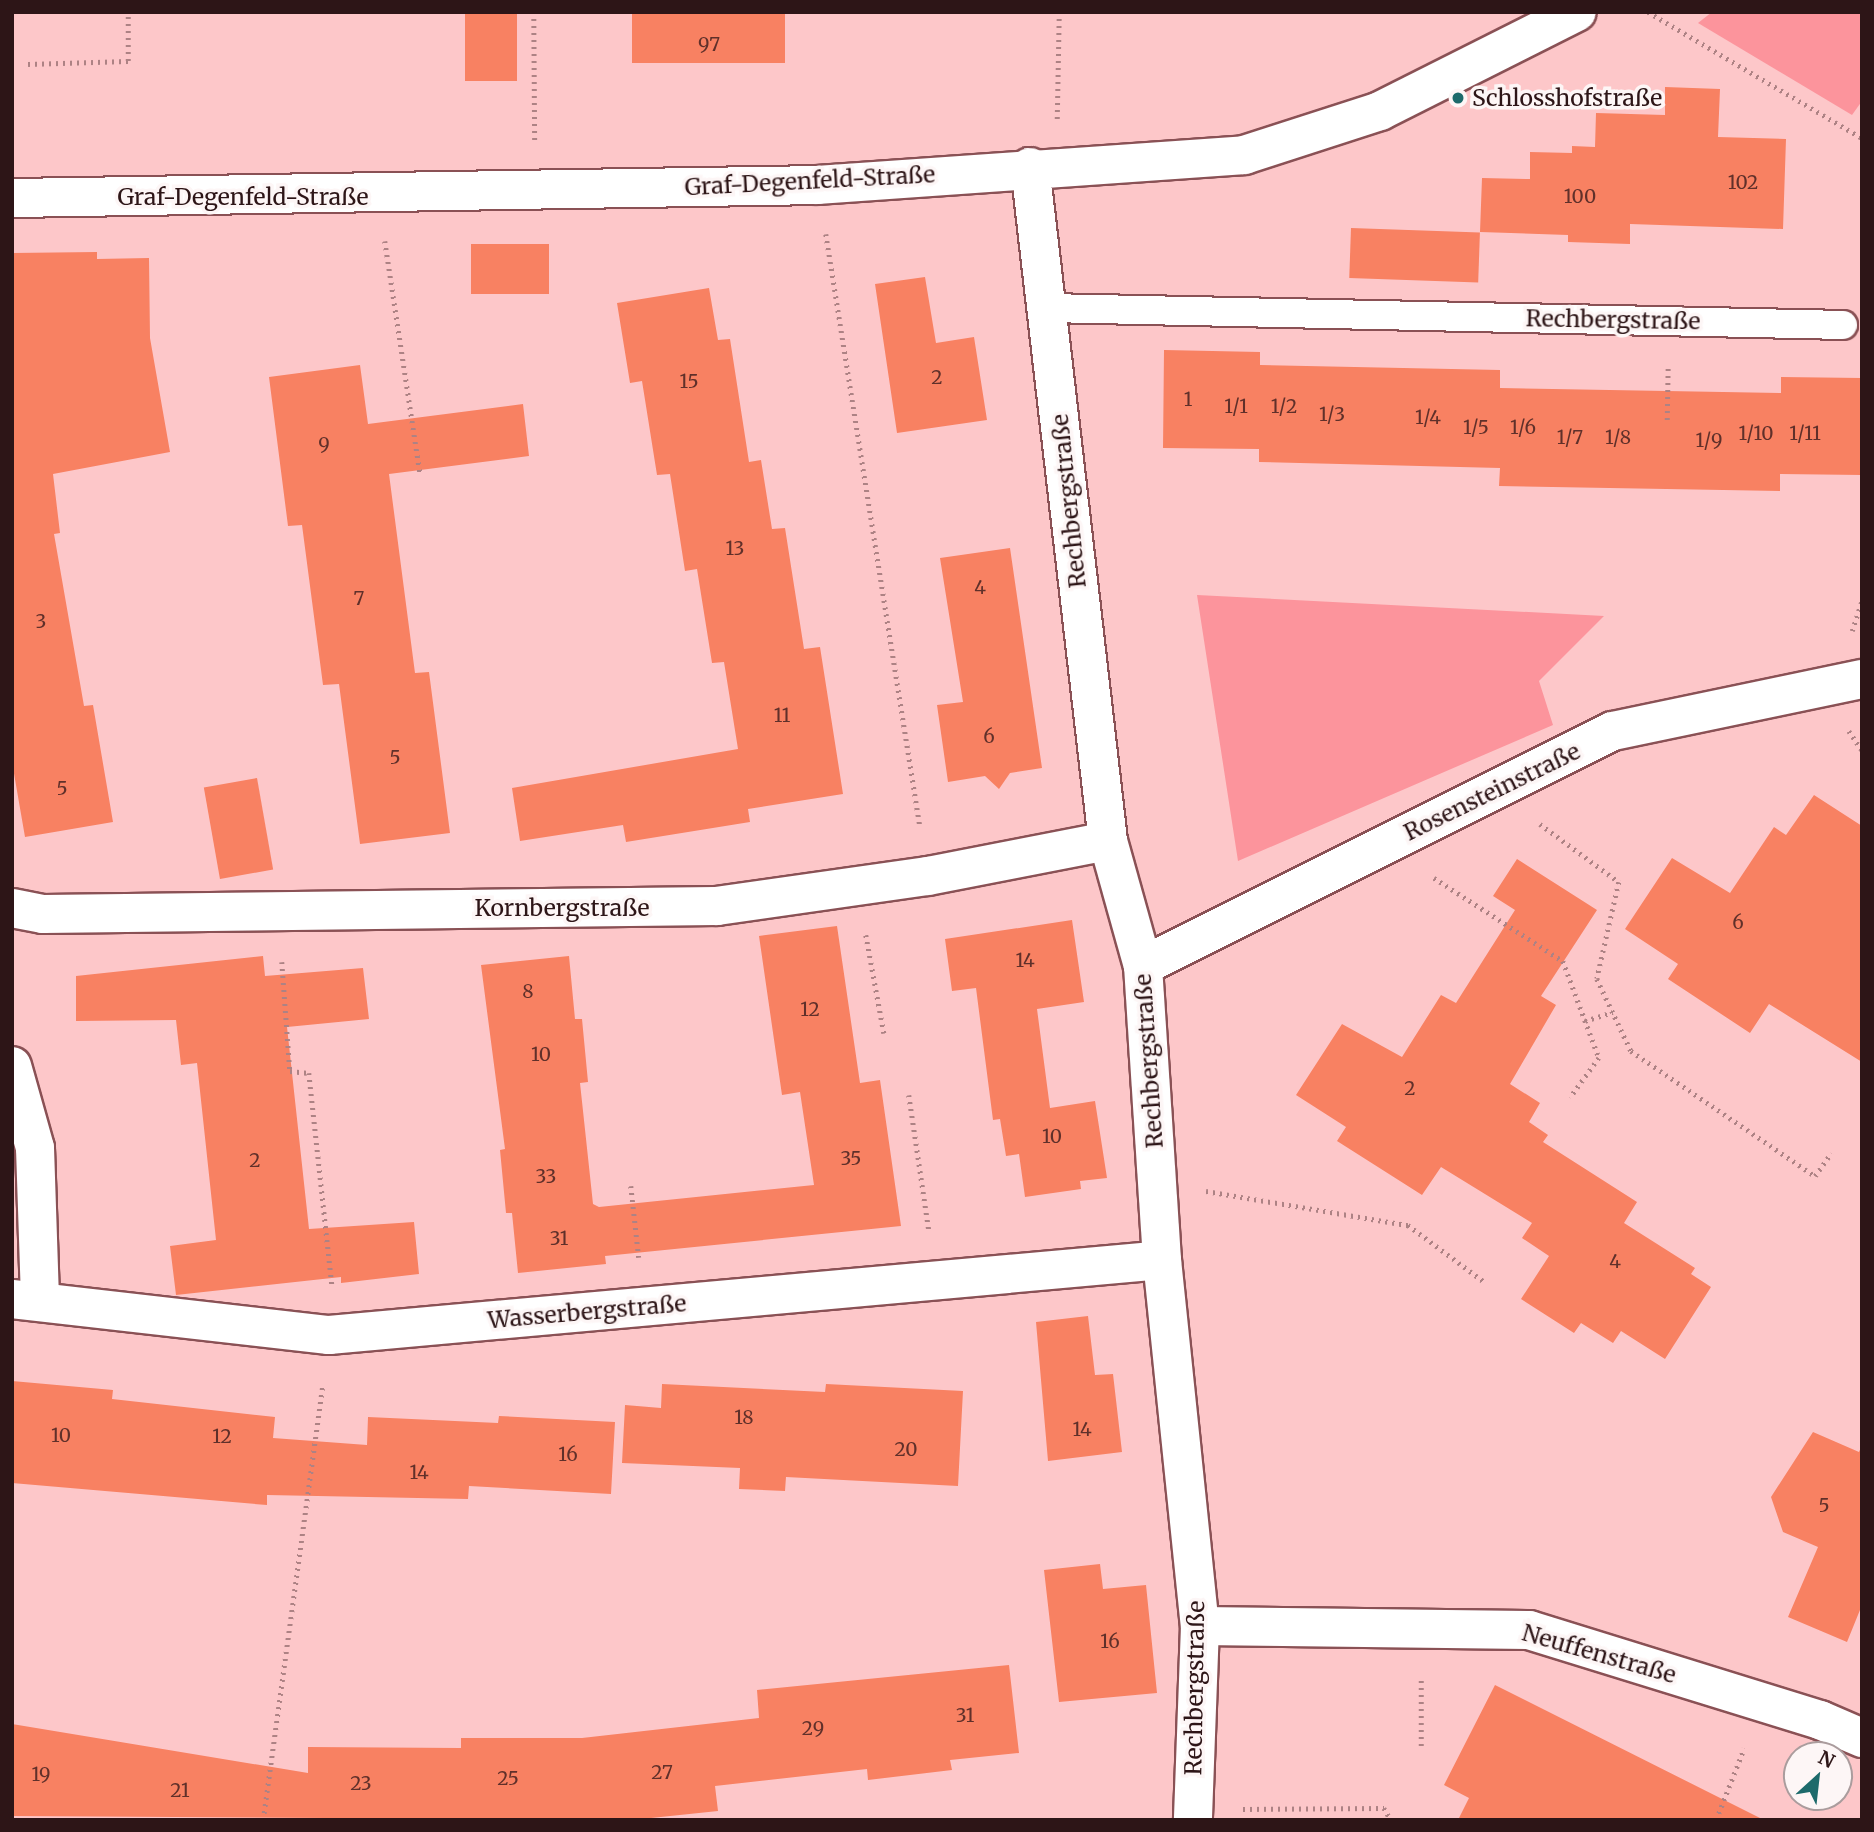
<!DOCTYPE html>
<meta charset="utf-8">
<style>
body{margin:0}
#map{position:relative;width:1874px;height:1832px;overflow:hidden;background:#fdc7c9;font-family:Merriweather,serif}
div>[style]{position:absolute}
.green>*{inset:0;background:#fc949c}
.building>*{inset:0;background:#f88162;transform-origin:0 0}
.path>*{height:4.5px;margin-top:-2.25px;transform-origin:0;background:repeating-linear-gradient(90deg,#ad8284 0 2px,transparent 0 7px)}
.roads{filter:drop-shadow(2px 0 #8a5155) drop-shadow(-2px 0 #8a5155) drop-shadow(0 2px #8a5155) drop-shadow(0 -2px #8a5155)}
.lane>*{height:28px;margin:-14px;padding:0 14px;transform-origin:14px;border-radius:14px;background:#fff}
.street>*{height:38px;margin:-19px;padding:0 19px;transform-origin:19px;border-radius:19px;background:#fff}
.dots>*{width:19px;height:19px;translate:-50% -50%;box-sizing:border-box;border:4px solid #fdf6f6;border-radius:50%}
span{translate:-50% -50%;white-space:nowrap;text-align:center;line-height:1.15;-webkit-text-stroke:7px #fdf6f6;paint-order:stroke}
.number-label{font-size:19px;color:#60302a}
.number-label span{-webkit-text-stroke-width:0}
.poi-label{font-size:23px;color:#2d1517}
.left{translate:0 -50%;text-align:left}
.street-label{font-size:23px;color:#2d1517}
.frame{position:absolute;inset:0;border:14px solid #2d1517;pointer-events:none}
.north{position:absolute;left:1783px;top:1741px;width:70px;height:70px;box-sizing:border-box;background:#fdf6f6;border:2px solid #aa9c9d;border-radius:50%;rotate:27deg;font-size:19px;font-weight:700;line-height:28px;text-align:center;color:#2d1517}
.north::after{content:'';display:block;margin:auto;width:24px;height:32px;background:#1d6a6b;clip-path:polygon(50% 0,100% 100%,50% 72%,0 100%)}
</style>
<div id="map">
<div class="green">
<i style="clip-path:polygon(1712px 12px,1862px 12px,1862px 101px,1852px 115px,1698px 23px)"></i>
<i style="clip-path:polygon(1197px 595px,1604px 616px,1539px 681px,1553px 725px,1238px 861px)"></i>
</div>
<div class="building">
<i style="left:465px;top:12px;width:52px;height:69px"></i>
<i style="left:632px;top:12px;width:153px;height:51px"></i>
<i style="clip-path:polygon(1665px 87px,1720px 89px,1718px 137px,1786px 139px,1783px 229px,1630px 224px,1630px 244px,1568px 242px,1568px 235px,1480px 232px,1482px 178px,1530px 179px,1530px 152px,1572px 153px,1572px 146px,1595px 147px,1596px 113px,1665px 115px)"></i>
<i style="left:1351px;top:228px;width:129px;height:50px;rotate:2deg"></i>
<i style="left:471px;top:244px;width:78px;height:50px"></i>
<i style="clip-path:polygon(97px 252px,97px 259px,149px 258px,150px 338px,170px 452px,53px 474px,60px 533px,54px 534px,84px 706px,93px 705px,113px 822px,25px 837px,12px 762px,12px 253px)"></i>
<i style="clip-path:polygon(925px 277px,936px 343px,974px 337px,987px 420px,897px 433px,875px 284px)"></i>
<i style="clip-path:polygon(709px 288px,718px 340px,730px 339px,749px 462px,761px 460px,772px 529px,785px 528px,804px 649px,820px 647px,843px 794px,748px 809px,750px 822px,626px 842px,623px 825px,520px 841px,512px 788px,738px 749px,724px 662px,712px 663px,697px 569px,685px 571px,670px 474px,657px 475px,642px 381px,630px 383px,617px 303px)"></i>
<i style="clip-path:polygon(1164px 350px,1260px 352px,1260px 365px,1500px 370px,1500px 388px,1781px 393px,1781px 377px,1862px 378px,1862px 475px,1780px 474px,1780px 491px,1499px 486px,1500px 468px,1259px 462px,1259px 449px,1163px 448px)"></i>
<i style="clip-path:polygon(360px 365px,368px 424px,523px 404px,529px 456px,389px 474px,415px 673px,429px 672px,450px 833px,360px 844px,339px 684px,323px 685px,302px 525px,288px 526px,269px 377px)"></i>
<i style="clip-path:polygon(1010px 548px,1042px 768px,1010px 773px,999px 789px,985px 776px,948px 782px,937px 705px,963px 702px,940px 558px)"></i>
<i style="left:257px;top:778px;width:93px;height:54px;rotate:80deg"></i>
<i style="clip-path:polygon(1814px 795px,1862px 826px,1862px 1062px,1769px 1004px,1750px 1033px,1668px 979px,1678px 964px,1625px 929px,1672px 858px,1730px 893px,1774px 827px,1786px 835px)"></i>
<i style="clip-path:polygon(1517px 859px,1597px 910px,1541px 996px,1556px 1005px,1510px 1084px,1540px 1103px,1529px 1122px,1548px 1135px,1543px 1142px,1637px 1202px,1624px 1223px,1695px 1268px,1691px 1274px,1711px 1287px,1665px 1359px,1621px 1331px,1613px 1343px,1581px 1323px,1574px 1333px,1521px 1299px,1549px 1256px,1522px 1238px,1532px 1223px,1441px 1167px,1422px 1195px,1337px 1141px,1346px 1127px,1296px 1095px,1342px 1024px,1402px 1057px,1441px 995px,1456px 1003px,1515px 910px,1493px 896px)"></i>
<i style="clip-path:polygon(1072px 920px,1084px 1002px,1037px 1009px,1050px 1108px,1095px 1101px,1107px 1178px,1080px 1181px,1081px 1189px,1025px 1197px,1019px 1154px,1006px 1156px,1000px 1119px,993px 1120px,976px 988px,952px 991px,945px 939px)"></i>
<i style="clip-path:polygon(837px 926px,860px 1083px,880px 1080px,901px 1226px,605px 1256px,606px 1264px,518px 1273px,512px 1213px,506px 1213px,500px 1150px,505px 1149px,481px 965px,569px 956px,575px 1019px,582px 1019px,588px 1082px,580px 1083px,593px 1204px,599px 1207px,814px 1185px,800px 1092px,782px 1095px,759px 936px)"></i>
<i style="clip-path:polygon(263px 956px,265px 976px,363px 968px,369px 1019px,287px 1027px,309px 1229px,414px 1222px,419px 1274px,341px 1283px,341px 1277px,176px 1295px,170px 1246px,216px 1240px,197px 1063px,181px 1065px,176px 1020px,76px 1021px,76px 976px)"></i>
<i style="clip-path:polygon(1088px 1316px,1095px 1375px,1113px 1374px,1122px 1452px,1048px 1461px,1036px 1322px)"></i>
<i style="clip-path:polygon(12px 1381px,113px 1390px,112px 1399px,275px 1417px,273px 1438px,367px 1445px,368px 1417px,498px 1423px,499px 1416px,615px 1422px,611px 1494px,469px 1486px,468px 1499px,267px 1495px,267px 1505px,12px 1483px)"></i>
<i style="clip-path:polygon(662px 1384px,825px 1392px,826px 1384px,963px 1391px,958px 1486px,786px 1477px,785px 1491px,739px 1489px,740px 1468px,622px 1463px,625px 1405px,661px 1408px)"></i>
<i style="clip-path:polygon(1813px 1432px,1859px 1452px,1862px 1445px,1862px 1605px,1847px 1642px,1788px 1617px,1818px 1547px,1783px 1532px,1771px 1497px)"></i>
<i style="clip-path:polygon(1100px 1564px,1103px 1589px,1146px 1585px,1157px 1693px,1059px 1702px,1044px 1570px)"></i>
<i style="clip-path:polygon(1009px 1665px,1019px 1753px,950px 1760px,952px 1770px,868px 1780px,867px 1769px,715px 1786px,718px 1811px,632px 1820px,12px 1816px,12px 1724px,308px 1773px,308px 1747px,461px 1748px,461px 1738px,582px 1738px,759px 1718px,757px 1690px)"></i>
<i style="clip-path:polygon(1495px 1685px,1764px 1820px,1458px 1820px,1469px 1798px,1444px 1785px)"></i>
</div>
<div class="path">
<i style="left:534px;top:12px;width:129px;rotate:89.6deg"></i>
<i style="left:1648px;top:12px;width:248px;rotate:30.5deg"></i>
<i style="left:28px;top:64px;width:100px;rotate:-1.7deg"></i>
<i style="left:128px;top:61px;width:49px;rotate:-90deg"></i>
<i style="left:1057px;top:119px;width:107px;rotate:-88.9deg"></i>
<i style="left:826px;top:234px;width:599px;rotate:80.98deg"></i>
<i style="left:385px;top:241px;width:234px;rotate:81.4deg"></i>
<i style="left:1667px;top:420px;width:56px;rotate:-89deg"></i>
<i style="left:1852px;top:631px;width:33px;rotate:-72deg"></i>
<i style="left:1849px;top:731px;width:23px;rotate:56deg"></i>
<i style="left:1540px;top:824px;width:98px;rotate:36.3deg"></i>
<i style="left:1619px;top:882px;width:99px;rotate:102.8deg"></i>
<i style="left:1597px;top:979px;width:80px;rotate:64.7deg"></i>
<i style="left:1631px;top:1051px;width:222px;rotate:34.2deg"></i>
<i style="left:1815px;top:1176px;width:28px;rotate:-55deg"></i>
<i style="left:1434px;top:878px;width:153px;rotate:32.8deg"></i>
<i style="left:1563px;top:961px;width:103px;rotate:69.6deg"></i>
<i style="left:1599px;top:1058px;width:49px;rotate:125.9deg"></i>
<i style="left:866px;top:935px;width:100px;rotate:79.6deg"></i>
<i style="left:282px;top:962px;width:109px;rotate:85.8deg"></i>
<i style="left:290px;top:1071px;width:19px;rotate:6deg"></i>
<i style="left:309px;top:1073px;width:213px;rotate:83.8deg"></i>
<i style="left:1585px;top:1021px;width:29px;rotate:-18deg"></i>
<i style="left:909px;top:1095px;width:137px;rotate:81.6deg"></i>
<i style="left:631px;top:1186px;width:72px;rotate:83.7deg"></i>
<i style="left:1206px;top:1191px;width:205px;rotate:9.6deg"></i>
<i style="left:1408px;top:1225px;width:94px;rotate:36.7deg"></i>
<i style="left:1421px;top:1746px;width:68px;rotate:-90deg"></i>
<i style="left:1243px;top:1809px;width:141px;rotate:-0.4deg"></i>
<i style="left:1384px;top:1808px;width:14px;rotate:60deg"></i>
<i style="left:263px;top:1820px;width:440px;rotate:-82.2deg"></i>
<i style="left:1716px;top:1820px;width:77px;rotate:-68.7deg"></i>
</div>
<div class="roads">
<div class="lane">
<i style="left:1047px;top:308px;width:796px;rotate:1.22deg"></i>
</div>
<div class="street">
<i style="left:1030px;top:167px;width:678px;rotate:83.4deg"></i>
<i style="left:1108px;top:841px;width:130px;rotate:74.4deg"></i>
<i style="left:1143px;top:966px;width:295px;rotate:86.3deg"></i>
<i style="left:1162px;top:1260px;width:368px;rotate:84.1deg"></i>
<i style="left:1200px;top:1626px;width:194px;rotate:92.1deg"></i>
<i style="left:12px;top:198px;width:806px;rotate:-0.92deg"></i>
<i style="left:818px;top:185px;width:427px;rotate:-4deg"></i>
<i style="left:1244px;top:155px;width:143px;rotate:-17.9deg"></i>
<i style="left:1380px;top:111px;width:220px;rotate:-26.7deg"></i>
<i style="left:12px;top:908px;width:32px;rotate:11deg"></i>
<i style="left:43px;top:914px;width:674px;rotate:-0.68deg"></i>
<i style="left:717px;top:906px;width:213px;rotate:-8.1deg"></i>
<i style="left:928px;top:876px;width:183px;rotate:-11deg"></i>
<i style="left:1143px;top:966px;width:525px;rotate:-26.57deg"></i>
<i style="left:1613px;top:731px;width:254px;rotate:-11.8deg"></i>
<i style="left:12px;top:1066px;width:85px;rotate:74.3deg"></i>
<i style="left:35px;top:1148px;width:152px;rotate:88.1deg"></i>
<i style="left:12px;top:1299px;width:319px;rotate:6.5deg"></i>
<i style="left:329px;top:1335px;width:836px;rotate:-5.14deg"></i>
<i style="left:1200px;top:1626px;width:329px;rotate:0.7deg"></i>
<i style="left:1529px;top:1630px;width:305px;rotate:17.2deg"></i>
<i style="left:1820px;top:1720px;width:46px;rotate:23.2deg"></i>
</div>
</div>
<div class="dots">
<i style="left:1458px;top:98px;background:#1d6a6b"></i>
</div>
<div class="number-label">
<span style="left:709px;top:45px">97</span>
<span style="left:1743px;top:183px">102</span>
<span style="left:1580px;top:197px">100</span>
<span style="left:937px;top:378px">2</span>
<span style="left:689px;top:382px">15</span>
<span style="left:1188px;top:400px">1</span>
<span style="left:1236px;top:407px">1/1</span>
<span style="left:1284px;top:407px">1/2</span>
<span style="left:1332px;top:415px">1/3</span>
<span style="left:1428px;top:418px">1/4</span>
<span style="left:1476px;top:428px">1/5</span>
<span style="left:1523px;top:428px">1/6</span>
<span style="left:1756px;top:434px">1/10</span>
<span style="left:1805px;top:434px">1/11</span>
<span style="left:1570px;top:438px">1/7</span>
<span style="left:1618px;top:438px">1/8</span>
<span style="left:1709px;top:441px">1/9</span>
<span style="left:324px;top:445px">9</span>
<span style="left:735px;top:549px">13</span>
<span style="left:980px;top:588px">4</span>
<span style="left:359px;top:599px">7</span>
<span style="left:41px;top:622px">3</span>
<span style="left:782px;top:716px">11</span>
<span style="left:989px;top:737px">6</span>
<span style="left:395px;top:758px">5</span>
<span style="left:62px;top:789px">5</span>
<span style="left:1738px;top:923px">6</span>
<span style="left:1025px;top:961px">14</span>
<span style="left:528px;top:992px">8</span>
<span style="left:810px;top:1010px">12</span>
<span style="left:541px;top:1055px">10</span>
<span style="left:1410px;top:1089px">2</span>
<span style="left:1052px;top:1137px">10</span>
<span style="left:851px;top:1159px">35</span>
<span style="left:255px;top:1161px">2</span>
<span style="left:546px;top:1177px">33</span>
<span style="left:559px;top:1239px">31</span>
<span style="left:1615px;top:1262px">4</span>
<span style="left:744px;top:1418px">18</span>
<span style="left:1082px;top:1430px">14</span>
<span style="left:61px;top:1436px">10</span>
<span style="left:222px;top:1437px">12</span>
<span style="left:906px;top:1450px">20</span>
<span style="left:568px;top:1455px">16</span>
<span style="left:419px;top:1473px">14</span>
<span style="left:1824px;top:1506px">5</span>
<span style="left:1110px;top:1642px">16</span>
<span style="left:965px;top:1716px">31</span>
<span style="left:813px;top:1729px">29</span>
<span style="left:662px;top:1773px">27</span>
<span style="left:41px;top:1775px">19</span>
<span style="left:508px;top:1779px">25</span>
<span style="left:361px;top:1784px">23</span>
<span style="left:180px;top:1791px">21</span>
</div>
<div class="poi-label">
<span class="left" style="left:1472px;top:98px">Schlosshofstraße</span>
</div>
<div class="street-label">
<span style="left:810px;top:181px;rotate:-3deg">Graf-Degenfeld-Straße</span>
<span style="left:243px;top:197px">Graf-Degenfeld-Straße</span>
<span style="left:1613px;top:320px;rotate:1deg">Rechbergstraße</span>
<span style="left:1069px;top:501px;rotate:-96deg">Rechbergstraße</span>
<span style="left:1492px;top:792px;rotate:-26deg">Rosensteinstraße</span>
<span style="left:562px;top:908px">Kornbergstraße</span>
<span style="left:1149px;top:1061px;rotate:-94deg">Rechbergstraße</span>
<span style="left:587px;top:1312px;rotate:-5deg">Wasserbergstraße</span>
<span style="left:1599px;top:1654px;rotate:16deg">Neuffenstraße</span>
<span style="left:1195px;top:1688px;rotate:-89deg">Rechbergstraße</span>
</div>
<div class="frame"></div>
<div class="north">N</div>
</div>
